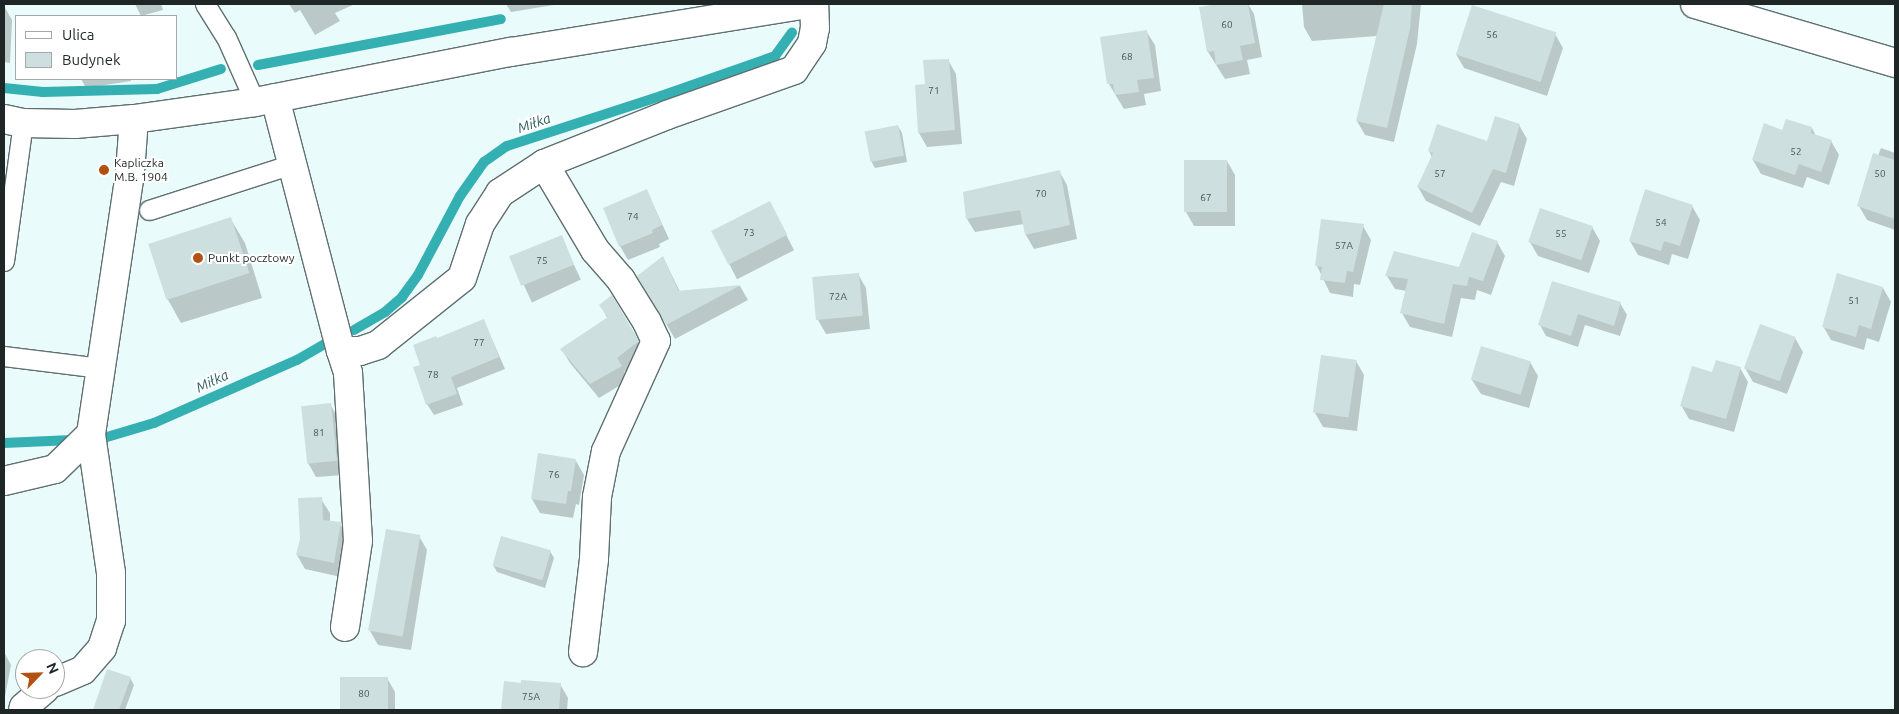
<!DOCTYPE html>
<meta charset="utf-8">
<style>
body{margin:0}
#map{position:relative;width:1899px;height:714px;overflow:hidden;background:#eafbfb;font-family:Ubuntu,sans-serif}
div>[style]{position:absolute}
.shadow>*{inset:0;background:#0003;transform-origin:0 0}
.stream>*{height:10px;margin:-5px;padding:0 5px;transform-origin:5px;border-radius:5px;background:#34b0b2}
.building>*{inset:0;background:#cedfdf;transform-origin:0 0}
.roads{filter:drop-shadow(1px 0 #606f6f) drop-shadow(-1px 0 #606f6f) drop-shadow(0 1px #606f6f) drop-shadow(0 -1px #606f6f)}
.service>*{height:19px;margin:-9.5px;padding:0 9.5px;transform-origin:9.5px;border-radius:9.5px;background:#fff}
.minor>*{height:28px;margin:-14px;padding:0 14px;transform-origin:14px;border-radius:14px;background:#fff}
.tertiary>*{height:28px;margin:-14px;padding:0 14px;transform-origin:14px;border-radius:14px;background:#fff}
.dots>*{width:14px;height:14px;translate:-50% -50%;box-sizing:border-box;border:2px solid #fff;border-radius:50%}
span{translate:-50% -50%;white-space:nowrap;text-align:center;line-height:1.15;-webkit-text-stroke:4px #fff;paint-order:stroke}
.number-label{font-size:10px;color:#4b5454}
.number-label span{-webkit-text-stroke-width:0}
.poi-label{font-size:12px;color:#1f2626}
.left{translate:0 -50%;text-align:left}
.water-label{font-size:14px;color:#2d5f60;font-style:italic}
.frame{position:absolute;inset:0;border:5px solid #1f2626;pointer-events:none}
.legend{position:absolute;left:15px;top:15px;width:162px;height:65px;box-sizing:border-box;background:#fff;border:1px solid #a5a8a8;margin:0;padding:6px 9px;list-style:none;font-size:15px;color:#1f2626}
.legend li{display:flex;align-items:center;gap:10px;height:25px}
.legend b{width:25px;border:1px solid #a5a8a8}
.north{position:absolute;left:15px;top:649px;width:50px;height:50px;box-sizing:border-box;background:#fff;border:1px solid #a5a8a8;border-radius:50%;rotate:66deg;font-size:14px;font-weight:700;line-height:20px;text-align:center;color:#1f2626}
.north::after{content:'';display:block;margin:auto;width:18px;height:22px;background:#b35113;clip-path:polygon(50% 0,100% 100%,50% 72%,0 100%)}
</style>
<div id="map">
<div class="shadow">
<i style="clip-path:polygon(135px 4px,161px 4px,163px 10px,141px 16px)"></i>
<i style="clip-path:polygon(289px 4px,355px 4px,335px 13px,340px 21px,315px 35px,300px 10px,295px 13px)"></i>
<i style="clip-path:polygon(506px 4px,560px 4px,511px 12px)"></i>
<i style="clip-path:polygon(1225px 4px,1248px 4px,1254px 14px,1262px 57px,1247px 60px,1250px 74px,1225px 79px,1208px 52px,1200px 8px)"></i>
<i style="clip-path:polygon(1302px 4px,1421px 4px,1417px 44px,1394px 142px,1365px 135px,1357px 121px,1377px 36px,1312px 41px,1304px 27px)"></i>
<i style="clip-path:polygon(4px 6px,12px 20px,10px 63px,4px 62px)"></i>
<i style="clip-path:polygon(1146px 31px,1155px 45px,1161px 91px,1144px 94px,1146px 105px,1124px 109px,1109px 84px,1102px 38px)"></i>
<i style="clip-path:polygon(1555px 34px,1563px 48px,1547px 96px,1464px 68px,1456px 54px)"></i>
<i style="clip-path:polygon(948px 60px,956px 74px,962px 144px,927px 147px,919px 133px,917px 86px,927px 85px)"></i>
<i style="clip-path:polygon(81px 79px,131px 79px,131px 81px,86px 88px)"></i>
<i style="clip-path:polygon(1519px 125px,1527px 139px,1514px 186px,1501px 182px,1480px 226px,1426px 201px,1418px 187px,1432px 157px,1429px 151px,1488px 143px)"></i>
<i style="clip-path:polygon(898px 126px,902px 133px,907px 162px,875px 168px,871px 161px)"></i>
<i style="clip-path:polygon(1812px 128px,1816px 136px,1831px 141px,1839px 155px,1829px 185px,1807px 177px,1803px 188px,1761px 174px,1753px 160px,1783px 131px)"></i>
<i style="clip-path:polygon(1881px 148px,1895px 153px,1895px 230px,1867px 220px,1859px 206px)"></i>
<i style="clip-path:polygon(1185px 161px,1227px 161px,1235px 175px,1235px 226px,1194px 226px,1186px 212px)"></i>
<i style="clip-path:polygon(1059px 171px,1067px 185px,1077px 239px,1034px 249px,1026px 235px,1024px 224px,975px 232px,967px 219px)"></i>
<i style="clip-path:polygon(647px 191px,669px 239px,659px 244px,660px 247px,628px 260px,620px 246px)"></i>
<i style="left:770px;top:203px;width:53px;height:64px;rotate:63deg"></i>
<i style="clip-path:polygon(1692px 206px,1700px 220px,1688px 259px,1672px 254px,1669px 265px,1638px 255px,1630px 241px)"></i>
<i style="clip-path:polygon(230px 218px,245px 243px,262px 298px,181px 323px,167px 298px)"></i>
<i style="clip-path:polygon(1363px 226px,1371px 240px,1360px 285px,1354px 284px,1353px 297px,1330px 293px,1317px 266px)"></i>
<i style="clip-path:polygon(1592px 227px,1600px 241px,1589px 273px,1538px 256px,1530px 242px)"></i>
<i style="left:561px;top:237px;width:47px;height:54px;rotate:65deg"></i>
<i style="clip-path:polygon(1497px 242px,1505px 256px,1491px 295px,1477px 290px,1475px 300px,1461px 298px,1452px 337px,1410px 327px,1402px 313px,1407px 291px,1395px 289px,1387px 276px,1460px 268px)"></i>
<i style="clip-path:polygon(663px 257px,680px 292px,740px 286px,748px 300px,675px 339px,638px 276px)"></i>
<i style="clip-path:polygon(858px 274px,866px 288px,870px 329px,826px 334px,818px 320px)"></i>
<i style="clip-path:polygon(1553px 282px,1620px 303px,1627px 315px,1620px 336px,1585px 325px,1578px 347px,1546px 336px,1540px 325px)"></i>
<i style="clip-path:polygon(1883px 288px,1891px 302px,1879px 342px,1867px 338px,1864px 350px,1831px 340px,1823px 326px)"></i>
<i style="clip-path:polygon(611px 297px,646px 356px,624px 372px,629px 380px,599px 398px,570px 363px,562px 350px,608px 319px,600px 305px)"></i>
<i style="clip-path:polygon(484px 321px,505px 369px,457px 388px,463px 405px,434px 415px,427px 404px,421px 366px,437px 340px)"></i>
<i style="clip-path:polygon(1795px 338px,1803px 352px,1787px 394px,1753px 382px,1745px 368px)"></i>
<i style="clip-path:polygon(1356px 361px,1364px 375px,1357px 431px,1323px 427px,1315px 413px)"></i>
<i style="clip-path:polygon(1530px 362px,1538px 376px,1529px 408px,1481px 394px,1472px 380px)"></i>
<i style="clip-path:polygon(1740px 368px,1748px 382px,1734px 432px,1689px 419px,1681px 405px,1713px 374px)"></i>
<i style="clip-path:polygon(330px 404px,338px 418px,344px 475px,316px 477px,308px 463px)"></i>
<i style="clip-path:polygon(576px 461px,584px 475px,579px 505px,576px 504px,573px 518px,540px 513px,532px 499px)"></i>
<i style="clip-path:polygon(321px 499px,330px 513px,330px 522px,340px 524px,349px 538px,341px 577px,305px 569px,297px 555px)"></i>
<i style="clip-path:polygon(419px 536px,427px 550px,411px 650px,378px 645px,370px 631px)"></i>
<i style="clip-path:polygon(550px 551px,554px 558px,545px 588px,497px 572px,493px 565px)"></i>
<i style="clip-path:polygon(4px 652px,11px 665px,4px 702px)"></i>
<i style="clip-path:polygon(130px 678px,134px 685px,125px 710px,97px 710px,95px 707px)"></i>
<i style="clip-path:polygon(342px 678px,387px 678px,395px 692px,395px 710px,342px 710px)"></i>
<i style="clip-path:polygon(505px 683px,560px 684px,568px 698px,567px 710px,503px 710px)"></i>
</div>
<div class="stream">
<i style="left:258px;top:65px;width:247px;rotate:-10.7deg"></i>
<i style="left:4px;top:88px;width:39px;rotate:6deg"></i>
<i style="left:43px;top:92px;width:114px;rotate:-1.5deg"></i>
<i style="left:157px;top:89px;width:67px;rotate:-17.4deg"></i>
<i style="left:354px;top:330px;width:36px;rotate:-30deg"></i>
<i style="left:385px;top:312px;width:23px;rotate:-41deg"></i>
<i style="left:402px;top:297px;width:27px;rotate:-54deg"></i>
<i style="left:418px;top:275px;width:89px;rotate:-62deg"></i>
<i style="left:460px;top:196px;width:42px;rotate:-54.8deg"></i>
<i style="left:484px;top:162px;width:28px;rotate:-35deg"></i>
<i style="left:507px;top:146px;width:162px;rotate:-18deg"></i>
<i style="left:661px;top:96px;width:121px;rotate:-19.3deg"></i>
<i style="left:775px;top:56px;width:29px;rotate:-54deg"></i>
<i style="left:107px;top:437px;width:49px;rotate:-16.6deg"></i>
<i style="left:154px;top:423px;width:156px;rotate:-23.8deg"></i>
<i style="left:297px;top:360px;width:32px;rotate:-30deg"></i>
<i style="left:4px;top:443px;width:68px;rotate:-2.5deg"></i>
</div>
<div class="building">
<i style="clip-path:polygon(1217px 4px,1248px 4px,1255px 43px,1240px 46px,1243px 60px,1216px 65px,1214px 51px,1207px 52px,1199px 7px)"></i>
<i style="clip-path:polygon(1384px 4px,1412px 4px,1410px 29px,1387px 128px,1356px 121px)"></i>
<i style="left:1472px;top:5px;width:89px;height:52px;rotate:18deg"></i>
<i style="clip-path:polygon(1147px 30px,1154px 78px,1137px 80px,1139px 92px,1115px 95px,1113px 84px,1107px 84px,1100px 37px)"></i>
<i style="clip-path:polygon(949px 59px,955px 130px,918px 133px,915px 85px,925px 84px,923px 60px)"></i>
<i style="clip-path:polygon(1495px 116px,1520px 124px,1506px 173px,1493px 169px,1472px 213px,1417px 187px,1433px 153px,1428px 151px,1437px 124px,1487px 141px)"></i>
<i style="clip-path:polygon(1786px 119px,1812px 127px,1811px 133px,1832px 140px,1821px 172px,1799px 164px,1795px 175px,1752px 160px,1764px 123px,1782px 130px)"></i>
<i style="left:898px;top:125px;width:31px;height:34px;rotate:79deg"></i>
<i style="clip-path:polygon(1873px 153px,1895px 160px,1895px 219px,1857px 206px)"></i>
<i style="left:1184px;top:160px;width:43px;height:52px"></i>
<i style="clip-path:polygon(1060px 170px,1070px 225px,1025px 235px,1020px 210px,966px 219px,963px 192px)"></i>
<i style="clip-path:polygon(647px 189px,662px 225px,652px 230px,653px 233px,619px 247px,603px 208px)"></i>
<i style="clip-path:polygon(1645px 189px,1693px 205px,1680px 246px,1664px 241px,1661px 251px,1629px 241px)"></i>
<i style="left:770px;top:201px;width:38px;height:66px;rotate:63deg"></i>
<i style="left:1540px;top:208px;width:56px;height:36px;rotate:19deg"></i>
<i style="left:231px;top:217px;width:59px;height:87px;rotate:72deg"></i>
<i style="clip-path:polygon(1321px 219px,1364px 224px,1353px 272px,1347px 271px,1345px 283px,1320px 280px,1322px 267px,1315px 266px)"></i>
<i style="clip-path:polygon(1472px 232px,1498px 241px,1483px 281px,1469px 277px,1467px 286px,1453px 284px,1444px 324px,1400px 313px,1408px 279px,1385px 276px,1394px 251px,1459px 267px)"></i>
<i style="left:562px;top:235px;width:32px;height:57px;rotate:68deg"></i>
<i style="clip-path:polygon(663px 256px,678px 290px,677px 291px,741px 285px,666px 325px,637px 276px)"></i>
<i style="left:859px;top:273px;width:43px;height:47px;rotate:85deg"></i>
<i style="clip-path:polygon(1837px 273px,1883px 287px,1871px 329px,1859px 325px,1856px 337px,1822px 327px)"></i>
<i style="clip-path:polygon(1552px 281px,1621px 302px,1614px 326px,1578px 314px,1571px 336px,1538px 325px)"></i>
<i style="clip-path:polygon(612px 295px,639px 341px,617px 358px,622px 366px,590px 384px,560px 349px,608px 317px,599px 305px)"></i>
<i style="clip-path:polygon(484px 319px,499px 357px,451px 377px,457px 394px,426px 405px,413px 367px,420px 365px,413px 345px,436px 336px,437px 338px)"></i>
<i style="left:1760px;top:324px;width:38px;height:47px;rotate:20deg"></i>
<i style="left:1481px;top:346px;width:52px;height:35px;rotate:17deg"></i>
<i style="left:1321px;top:355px;width:36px;height:58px;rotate:8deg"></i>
<i style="clip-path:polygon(1716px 360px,1741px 367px,1726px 419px,1680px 406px,1692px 366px,1712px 372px)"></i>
<i style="left:331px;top:403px;width:58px;height:30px;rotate:84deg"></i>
<i style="clip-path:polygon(538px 453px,576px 459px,571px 491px,568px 491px,566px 504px,531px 499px)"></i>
<i style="clip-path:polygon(322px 497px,323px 520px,341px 522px,334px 563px,296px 555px,300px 539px,298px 498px)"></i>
<i style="left:386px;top:529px;width:35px;height:103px;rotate:10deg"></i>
<i style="left:501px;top:536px;width:52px;height:31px;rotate:16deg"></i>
<i style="clip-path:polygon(107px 669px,131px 677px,119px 710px,93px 710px)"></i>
<i style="left:340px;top:677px;width:48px;height:33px"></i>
<i style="clip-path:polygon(521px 680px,561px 683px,559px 710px,501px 710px,504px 681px,521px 683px)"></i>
</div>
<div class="roads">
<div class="service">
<i style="left:205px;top:4px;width:39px;rotate:58deg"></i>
<i style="left:226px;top:37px;width:71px;rotate:66deg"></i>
<i style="left:149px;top:210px;width:150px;rotate:-17.8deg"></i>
<i style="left:4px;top:261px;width:139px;rotate:-82.2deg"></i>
<i style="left:4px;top:356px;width:98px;rotate:7.1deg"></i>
</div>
<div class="minor">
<i style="left:275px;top:98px;width:261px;rotate:75.4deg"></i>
<i style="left:341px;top:351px;width:19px"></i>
<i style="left:360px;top:351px;width:19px;rotate:-18deg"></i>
<i style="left:378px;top:345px;width:107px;rotate:-38.6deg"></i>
<i style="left:462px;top:278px;width:57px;rotate:-71.6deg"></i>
<i style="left:480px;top:224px;width:37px;rotate:-57deg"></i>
<i style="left:500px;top:193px;width:53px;rotate:-33.4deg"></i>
<i style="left:544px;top:164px;width:132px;rotate:-21.7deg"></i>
<i style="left:667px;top:115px;width:135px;rotate:-19.5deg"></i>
<i style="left:794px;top:70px;width:32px;rotate:-56deg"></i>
<i style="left:812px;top:43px;width:15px;rotate:-79deg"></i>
<i style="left:815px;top:28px;width:24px;rotate:-92deg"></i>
<i style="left:544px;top:164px;width:100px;rotate:59.3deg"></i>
<i style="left:595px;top:250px;width:40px;rotate:49deg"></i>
<i style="left:621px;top:280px;width:49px;rotate:58.2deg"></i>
<i style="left:647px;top:322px;width:21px;rotate:65deg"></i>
<i style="left:656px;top:341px;width:121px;rotate:114.4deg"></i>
<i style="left:606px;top:451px;width:47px;rotate:101.1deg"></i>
<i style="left:597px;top:497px;width:62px;rotate:92.8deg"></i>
<i style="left:594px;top:559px;width:94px;rotate:96.7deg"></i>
<i style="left:341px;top:351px;width:23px;rotate:72deg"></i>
<i style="left:348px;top:373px;width:168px;rotate:86.6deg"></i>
<i style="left:358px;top:541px;width:87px;rotate:98.6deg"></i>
<i style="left:4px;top:481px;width:52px;rotate:-13.2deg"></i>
<i style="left:55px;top:469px;width:50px;rotate:-44.2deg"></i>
<i style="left:91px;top:434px;width:264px;rotate:-81.5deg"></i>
<i style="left:130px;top:173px;width:54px;rotate:-85.8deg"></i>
<i style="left:55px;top:682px;width:30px;rotate:-23deg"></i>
<i style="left:83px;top:670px;width:29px;rotate:-49deg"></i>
<i style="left:102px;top:648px;width:28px;rotate:-72deg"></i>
<i style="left:111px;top:621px;width:48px;rotate:-90deg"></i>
<i style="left:111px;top:573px;width:140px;rotate:-98.2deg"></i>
<i style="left:23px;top:710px;width:3px;rotate:-72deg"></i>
<i style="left:24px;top:707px;width:28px;rotate:-41deg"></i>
</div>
<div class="tertiary">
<i style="left:1695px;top:4px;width:209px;rotate:16.4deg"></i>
<i style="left:4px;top:119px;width:19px;rotate:12deg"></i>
<i style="left:23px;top:123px;width:52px;rotate:1.1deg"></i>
<i style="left:75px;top:124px;width:59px;rotate:-4.8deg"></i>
<i style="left:134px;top:119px;width:122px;rotate:-8deg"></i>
<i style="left:255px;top:102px;width:261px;rotate:-11.1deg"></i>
<i style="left:511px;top:52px;width:301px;rotate:-9.2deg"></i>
</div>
</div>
<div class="dots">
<i style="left:104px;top:170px;background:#b35113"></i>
<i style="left:198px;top:258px;background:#b35113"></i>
</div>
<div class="number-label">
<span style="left:1227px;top:25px">60</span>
<span style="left:1492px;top:35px">56</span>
<span style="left:1127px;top:57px">68</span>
<span style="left:934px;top:91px">71</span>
<span style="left:1796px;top:152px">52</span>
<span style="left:1440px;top:174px">57</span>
<span style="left:1880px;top:174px">50</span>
<span style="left:1041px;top:194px">70</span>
<span style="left:1206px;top:198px">67</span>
<span style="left:633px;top:217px">74</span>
<span style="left:1661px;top:223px">54</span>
<span style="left:749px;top:233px">73</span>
<span style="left:1561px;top:234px">55</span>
<span style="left:1344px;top:246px">57A</span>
<span style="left:542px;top:261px">75</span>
<span style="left:838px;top:297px">72A</span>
<span style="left:1854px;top:301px">51</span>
<span style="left:479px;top:343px">77</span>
<span style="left:433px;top:375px">78</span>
<span style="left:319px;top:433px">81</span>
<span style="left:554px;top:475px">76</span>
<span style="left:364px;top:694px">80</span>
<span style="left:531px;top:697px">75A</span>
</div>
<div class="poi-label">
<span class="left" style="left:114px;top:170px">Kapliczka<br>M.B. 1904</span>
<span class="left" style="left:208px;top:258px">Punkt pocztowy</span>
</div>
<div class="water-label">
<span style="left:534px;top:123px;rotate:-19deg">Miłka</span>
<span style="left:212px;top:381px;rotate:-25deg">Miłka</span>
</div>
<div class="frame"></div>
<ul class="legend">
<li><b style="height:6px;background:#fff"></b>Ulica</li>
<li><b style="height:14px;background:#cedfdf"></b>Budynek</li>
</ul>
<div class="north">N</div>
</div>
